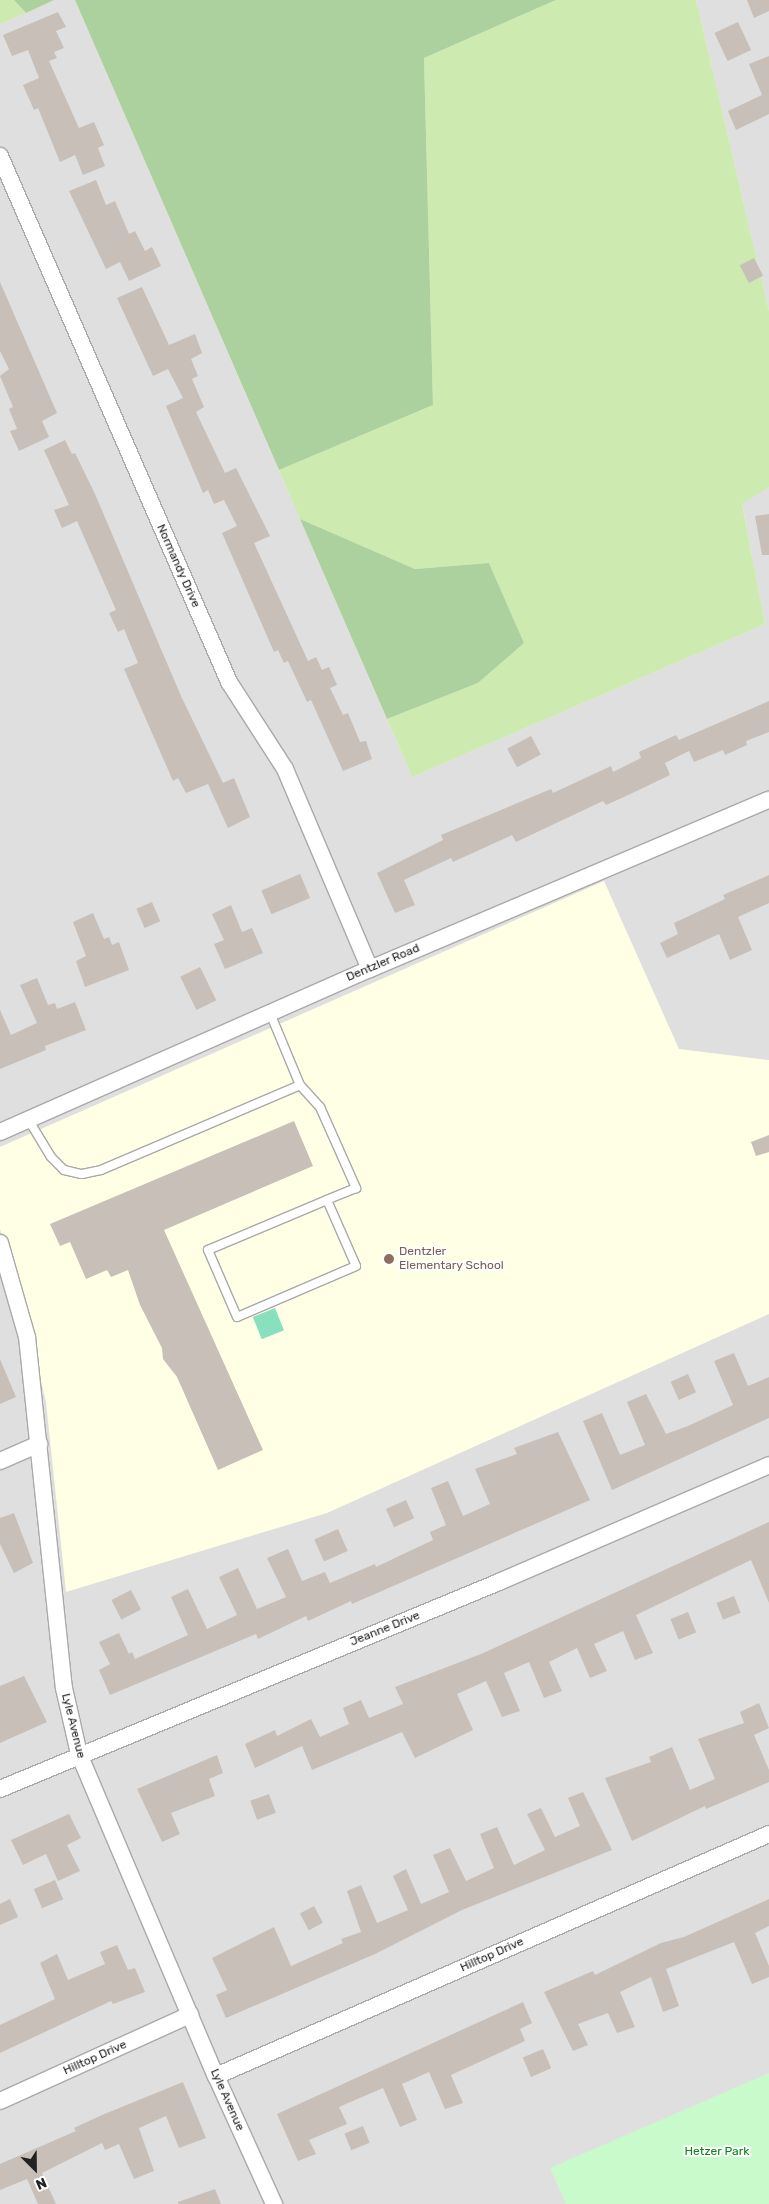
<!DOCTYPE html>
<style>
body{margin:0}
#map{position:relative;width:769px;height:2204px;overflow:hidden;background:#f2efe9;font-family:Rubik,sans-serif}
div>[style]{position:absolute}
.residential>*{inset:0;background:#e0dfdf}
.education>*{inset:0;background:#ffffe5}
.grass>*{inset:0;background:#cdebb0}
.forest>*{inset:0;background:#add19e}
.park>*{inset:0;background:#c8facc}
.pitch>*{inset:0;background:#88e0be;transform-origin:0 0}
.building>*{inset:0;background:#c7bfb8;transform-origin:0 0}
.roads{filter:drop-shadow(1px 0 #a9a9a9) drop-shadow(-1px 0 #a9a9a9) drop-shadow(0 1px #a9a9a9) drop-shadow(0 -1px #a9a9a9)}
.service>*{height:8px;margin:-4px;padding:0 4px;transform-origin:4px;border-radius:4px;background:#fff}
.minor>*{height:16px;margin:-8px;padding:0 8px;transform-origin:8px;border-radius:8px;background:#fff}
.dots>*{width:14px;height:14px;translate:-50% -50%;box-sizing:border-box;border:2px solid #fff;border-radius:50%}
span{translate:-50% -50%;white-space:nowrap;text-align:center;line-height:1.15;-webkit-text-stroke:4px #fff;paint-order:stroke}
.street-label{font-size:12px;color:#222}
.education-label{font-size:12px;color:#785e54}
.left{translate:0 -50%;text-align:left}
.park-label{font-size:12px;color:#0c8416}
.north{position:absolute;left:10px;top:2144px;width:50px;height:50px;-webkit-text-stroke:4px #fff;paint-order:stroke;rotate:157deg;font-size:14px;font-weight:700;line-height:20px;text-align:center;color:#222}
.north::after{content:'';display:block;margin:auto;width:18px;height:22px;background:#222;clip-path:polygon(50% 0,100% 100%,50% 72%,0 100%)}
</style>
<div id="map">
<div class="residential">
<i style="clip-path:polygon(54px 0,75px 0,412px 777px,765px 624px,742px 503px,769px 487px,769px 2204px,0 2204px,0 24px)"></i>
<i style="clip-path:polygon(696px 0,769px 0,769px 311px)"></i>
</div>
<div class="education">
<i style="clip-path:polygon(604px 881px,679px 1049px,769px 1060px,769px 1314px,327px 1513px,66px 1592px,46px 1402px,20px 1290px,0 1229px,0 1147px)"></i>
</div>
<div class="grass">
<i style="clip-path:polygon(0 0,14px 0,26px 13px,0 24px)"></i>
<i style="clip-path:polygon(556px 0,696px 0,769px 311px,769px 487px,742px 504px,765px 624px,412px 777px,387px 719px,478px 683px,524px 643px,489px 563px,415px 569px,300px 519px,279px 470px,433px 405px,424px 58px)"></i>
</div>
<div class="forest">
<i style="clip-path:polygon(14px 0,54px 0,26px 13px)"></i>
<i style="clip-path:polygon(75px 0,556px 0,424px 58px,433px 405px,279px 470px)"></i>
<i style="clip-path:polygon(300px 519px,415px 569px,489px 563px,524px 643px,478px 683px,387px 719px)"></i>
</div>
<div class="park">
<i style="clip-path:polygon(769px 2073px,769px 2204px,566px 2204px,550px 2168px)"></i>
</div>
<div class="pitch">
<i style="left:275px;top:1308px;width:24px;height:24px;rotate:68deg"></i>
</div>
<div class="building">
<i style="clip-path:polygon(747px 0,769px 0,769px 11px,754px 18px)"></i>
<i style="clip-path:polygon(58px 12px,66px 27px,56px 31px,64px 48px,54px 52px,57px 58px,49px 61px,79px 128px,94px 122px,104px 145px,98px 148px,105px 166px,83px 175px,75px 155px,60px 162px,38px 108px,34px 110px,23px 85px,39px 78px,28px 50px,12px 56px,3px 35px)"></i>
<i style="left:738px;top:22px;width:31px;height:26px;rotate:65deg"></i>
<i style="clip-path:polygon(769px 56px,769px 114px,736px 130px,728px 111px,762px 95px,749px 64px)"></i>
<i style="clip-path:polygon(96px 180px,106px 205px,115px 201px,129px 234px,135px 231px,145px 251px,152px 247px,161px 266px,129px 281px,120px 262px,106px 269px,69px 191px)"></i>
<i style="left:754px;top:258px;width:20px;height:16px;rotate:63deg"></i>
<i style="clip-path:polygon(0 282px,57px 413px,42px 421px,49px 437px,19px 451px,10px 431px,17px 429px,9px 409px,13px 407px,0 376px,9px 369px,0 351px)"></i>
<i style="clip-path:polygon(142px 287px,169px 345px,195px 334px,202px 353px,191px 359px,198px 376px,192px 379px,204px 407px,196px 412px,225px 473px,236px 468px,270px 536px,254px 543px,308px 661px,316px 657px,322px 670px,329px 667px,337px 685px,330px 688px,343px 715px,348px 713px,360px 742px,366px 741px,372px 759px,343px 771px,311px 700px,307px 702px,288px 661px,284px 663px,278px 650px,274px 652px,222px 533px,237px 526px,224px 500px,214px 504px,208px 490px,203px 493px,166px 406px,183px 398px,168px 369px,153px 376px,117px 298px)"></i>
<i style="clip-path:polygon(65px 440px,72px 454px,75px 453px,95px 494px,181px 696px,223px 783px,234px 778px,250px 817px,228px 828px,208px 784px,186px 793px,178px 778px,173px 781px,124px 669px,138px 663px,124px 629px,118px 632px,109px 613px,116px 610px,77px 521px,62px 528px,54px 510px,69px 505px,44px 450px)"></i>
<i style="clip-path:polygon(769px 514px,769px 555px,762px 555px,755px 516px)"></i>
<i style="clip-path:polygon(769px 701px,769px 732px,746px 741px,747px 745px,725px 755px,723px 750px,694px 762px,689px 751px,665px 763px,670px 775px,624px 797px,606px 805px,603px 801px,516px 842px,512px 835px,453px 862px,451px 858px,404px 880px,415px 905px,395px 913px,377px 873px,443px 840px,441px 835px,551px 789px,553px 793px,611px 766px,613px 772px,641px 758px,639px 752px,676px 735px,679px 740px)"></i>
<i style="left:531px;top:736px;width:21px;height:27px;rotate:62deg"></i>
<i style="left:300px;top:874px;width:26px;height:42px;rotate:67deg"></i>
<i style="clip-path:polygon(769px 875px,769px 903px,738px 917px,752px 950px,730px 960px,719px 934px,667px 958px,660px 943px,678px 934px,674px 923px,725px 899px,723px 895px)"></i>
<i style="left:152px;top:902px;width:21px;height:17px;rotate:67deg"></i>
<i style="clip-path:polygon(231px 905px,242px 932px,252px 928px,263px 953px,225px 969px,214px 944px,224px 940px,212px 914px)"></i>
<i style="clip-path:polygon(93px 913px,104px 939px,109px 937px,112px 945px,119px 942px,129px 970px,85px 987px,76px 961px,86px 956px,73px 922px)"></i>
<i style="left:200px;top:967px;width:37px;height:22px;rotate:64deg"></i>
<i style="clip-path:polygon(37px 978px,48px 1005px,55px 1003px,57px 1009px,75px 1002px,86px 1030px,45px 1046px,46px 1050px,0 1069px,0 1010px,11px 1035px,37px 1023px,20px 985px)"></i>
<i style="clip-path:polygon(294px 1121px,313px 1166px,164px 1230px,263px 1450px,218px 1470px,177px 1377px,163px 1359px,162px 1348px,140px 1305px,128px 1270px,111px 1277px,107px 1270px,86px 1279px,70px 1242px,60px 1246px,50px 1224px)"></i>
<i style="clip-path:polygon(769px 1135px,769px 1152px,756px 1156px,751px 1142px)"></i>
<i style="clip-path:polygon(734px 1353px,748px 1386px,769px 1377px,769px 1418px,612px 1490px,583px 1421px,602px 1413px,620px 1455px,645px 1445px,627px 1402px,646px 1394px,666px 1434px,688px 1426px,733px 1405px,714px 1361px)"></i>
<i style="clip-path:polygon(0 1359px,16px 1397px,0 1404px)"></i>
<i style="left:688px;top:1374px;width:20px;height:19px;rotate:66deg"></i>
<i style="clip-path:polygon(558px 1432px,590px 1500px,352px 1604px,351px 1601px,308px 1621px,306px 1616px,258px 1639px,256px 1634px,110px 1695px,99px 1670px,110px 1664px,99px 1642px,119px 1633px,129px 1654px,132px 1652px,135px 1659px,188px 1635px,171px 1597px,188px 1589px,207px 1629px,237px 1615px,219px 1577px,238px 1568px,257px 1609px,286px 1597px,267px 1558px,288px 1549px,302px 1581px,325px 1572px,330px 1583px,375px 1564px,376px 1567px,433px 1540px,430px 1532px,446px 1525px,431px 1488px,448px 1481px,463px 1516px,490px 1504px,475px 1469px,517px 1454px,514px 1448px)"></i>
<i style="left:406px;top:1500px;width:20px;height:22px;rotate:66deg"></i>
<i style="clip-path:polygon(14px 1513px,33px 1563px,14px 1573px,0 1544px,0 1518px)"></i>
<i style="clip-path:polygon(769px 1522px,769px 1603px,751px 1560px,636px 1615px,653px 1653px,635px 1660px,623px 1631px,594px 1644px,607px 1671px,590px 1678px,577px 1648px,549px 1662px,562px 1691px,544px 1698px,529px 1662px,504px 1673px,520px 1711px,502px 1717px,486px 1681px,457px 1694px,473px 1730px,415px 1758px,402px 1732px,312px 1770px,302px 1746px,255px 1768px,245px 1744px,275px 1730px,277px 1736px,311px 1719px,320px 1737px,349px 1724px,343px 1708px,361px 1700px,369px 1718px,403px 1704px,395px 1687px,481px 1654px)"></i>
<i style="left:338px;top:1529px;width:24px;height:26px;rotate:66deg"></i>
<i style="left:131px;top:1590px;width:22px;height:22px;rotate:63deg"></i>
<i style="left:734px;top:1596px;width:18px;height:19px;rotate:68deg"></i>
<i style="left:688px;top:1612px;width:22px;height:19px;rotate:68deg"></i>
<i style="clip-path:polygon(24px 1676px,47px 1722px,0 1743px,0 1686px)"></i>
<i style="clip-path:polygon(759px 1703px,769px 1728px,754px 1735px,769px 1770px,769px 1782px,706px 1809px,705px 1806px,632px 1841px,605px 1778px,651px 1762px,649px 1757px,672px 1747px,690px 1790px,715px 1779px,698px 1739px,744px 1723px,740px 1712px)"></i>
<i style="clip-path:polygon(217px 1755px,223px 1773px,209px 1779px,215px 1796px,171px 1813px,180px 1834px,162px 1842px,137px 1789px)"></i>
<i style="clip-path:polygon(583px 1792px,612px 1850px,462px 1910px,375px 1954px,226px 2018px,216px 1995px,227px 1990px,212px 1958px,274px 1927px,291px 1966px,343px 1943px,341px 1939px,361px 1932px,347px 1891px,361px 1885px,377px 1923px,408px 1910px,393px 1876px,406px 1869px,421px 1904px,449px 1892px,433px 1855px,450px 1848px,466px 1881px,494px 1868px,480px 1834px,497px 1827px,514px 1865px,545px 1850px,527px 1814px,541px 1808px,555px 1837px,580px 1826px,568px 1798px)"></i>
<i style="left:269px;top:1794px;width:20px;height:20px;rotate:70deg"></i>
<i style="clip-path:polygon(69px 1814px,81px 1838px,67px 1845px,80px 1871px,58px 1881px,46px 1854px,23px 1865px,11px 1840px)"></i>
<i style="left:55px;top:1880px;width:21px;height:23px;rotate:67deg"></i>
<i style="clip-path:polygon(10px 1899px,18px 1917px,0 1925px,0 1904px)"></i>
<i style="clip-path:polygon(769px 1899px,769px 1926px,755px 1933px,769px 1966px,769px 1977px,752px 1984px,734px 1942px,666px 1969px,679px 2006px,663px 2012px,651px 1977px,620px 1992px,635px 2027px,617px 2033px,608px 2013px,578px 2024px,588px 2045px,573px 2051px,544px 1992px,593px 1971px,595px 1975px,661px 1943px,684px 1937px)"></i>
<i style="left:314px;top:1906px;width:19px;height:16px;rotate:62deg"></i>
<i style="clip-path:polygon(117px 1945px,128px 1970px,135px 1968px,145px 1992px,113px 2004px,111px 2001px,0 2053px,0 2025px,55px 1999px,40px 1963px,57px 1954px,68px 1980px,105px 1964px,100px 1952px)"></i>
<i style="clip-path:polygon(523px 2002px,532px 2023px,520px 2029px,525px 2041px,451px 2075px,463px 2103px,445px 2109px,429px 2072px,402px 2084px,417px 2120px,400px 2127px,383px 2088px,339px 2107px,347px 2124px,309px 2140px,316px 2154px,298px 2161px,277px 2114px)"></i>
<i style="left:543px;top:2049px;width:21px;height:22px;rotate:67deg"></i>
<i style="clip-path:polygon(183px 2082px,206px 2138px,179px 2148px,166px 2116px,139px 2128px,154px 2171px,134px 2179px,119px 2144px,105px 2150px,102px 2143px,42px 2173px,56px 2204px,38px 2204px,27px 2179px,0 2190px,0 2164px,76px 2131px,74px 2128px,102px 2115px)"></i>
<i style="left:363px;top:2126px;width:18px;height:20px;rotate:68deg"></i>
<i style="clip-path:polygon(215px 2189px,221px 2204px,178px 2204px,178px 2202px)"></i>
</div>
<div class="roads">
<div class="service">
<i style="left:270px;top:1013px;width:78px;rotate:67.4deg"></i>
<i style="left:300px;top:1085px;width:30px;rotate:48deg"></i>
<i style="left:320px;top:1107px;width:89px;rotate:66deg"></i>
<i style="left:356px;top:1188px;width:31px;rotate:158deg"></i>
<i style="left:28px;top:1119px;width:44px;rotate:58.8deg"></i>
<i style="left:51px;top:1157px;width:18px;rotate:45deg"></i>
<i style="left:64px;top:1170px;width:18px;rotate:13deg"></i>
<i style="left:82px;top:1174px;width:19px;rotate:-12deg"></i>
<i style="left:101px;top:1170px;width:216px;rotate:-23.1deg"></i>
<i style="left:327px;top:1200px;width:72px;rotate:66.3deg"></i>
<i style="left:356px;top:1266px;width:129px;rotate:156.8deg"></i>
<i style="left:237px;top:1317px;width:73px;rotate:-113.4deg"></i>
<i style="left:208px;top:1250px;width:129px;rotate:-22.8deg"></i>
</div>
<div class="minor">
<i style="left:0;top:156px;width:574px;rotate:66.47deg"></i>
<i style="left:229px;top:682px;width:103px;rotate:57.2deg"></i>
<i style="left:285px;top:769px;width:217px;rotate:67deg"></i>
<i style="left:0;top:1132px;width:404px;rotate:-23.8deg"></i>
<i style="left:370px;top:969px;width:433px;rotate:-23deg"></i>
<i style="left:0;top:1243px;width:98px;rotate:74deg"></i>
<i style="left:27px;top:1337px;width:353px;rotate:84deg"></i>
<i style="left:64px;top:1688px;width:68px;rotate:77.2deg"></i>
<i style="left:79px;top:1754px;width:350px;rotate:67deg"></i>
<i style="left:216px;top:2076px;width:141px;rotate:65.6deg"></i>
<i style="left:0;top:1461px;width:43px;rotate:-23.6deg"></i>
<i style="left:0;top:1789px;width:540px;rotate:-22.53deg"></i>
<i style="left:499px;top:1582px;width:294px;rotate:-23.4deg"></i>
<i style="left:216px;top:2076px;width:604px;rotate:-23.63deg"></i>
<i style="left:0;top:2101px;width:209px;rotate:-24.4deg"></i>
</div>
</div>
<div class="dots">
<i style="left:389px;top:1259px;background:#8d6e63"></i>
</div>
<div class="street-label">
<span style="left:178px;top:566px;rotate:66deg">Normandy Drive</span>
<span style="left:383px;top:963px;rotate:-23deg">Dentzler Road</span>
<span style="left:385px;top:1629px;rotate:-22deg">Jeanne Drive</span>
<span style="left:73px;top:1726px;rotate:76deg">Lyle Avenue</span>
<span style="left:492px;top:1955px;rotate:-24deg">Hilltop Drive</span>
<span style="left:95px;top:2058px;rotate:-24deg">Hilltop Drive</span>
<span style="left:227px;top:2100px;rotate:66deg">Lyle Avenue</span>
</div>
<div class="education-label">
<span class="left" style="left:399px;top:1259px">Dentzler<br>Elementary School</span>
</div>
<div class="park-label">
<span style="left:717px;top:2152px">Hetzer Park</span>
</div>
<div class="north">N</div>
</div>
